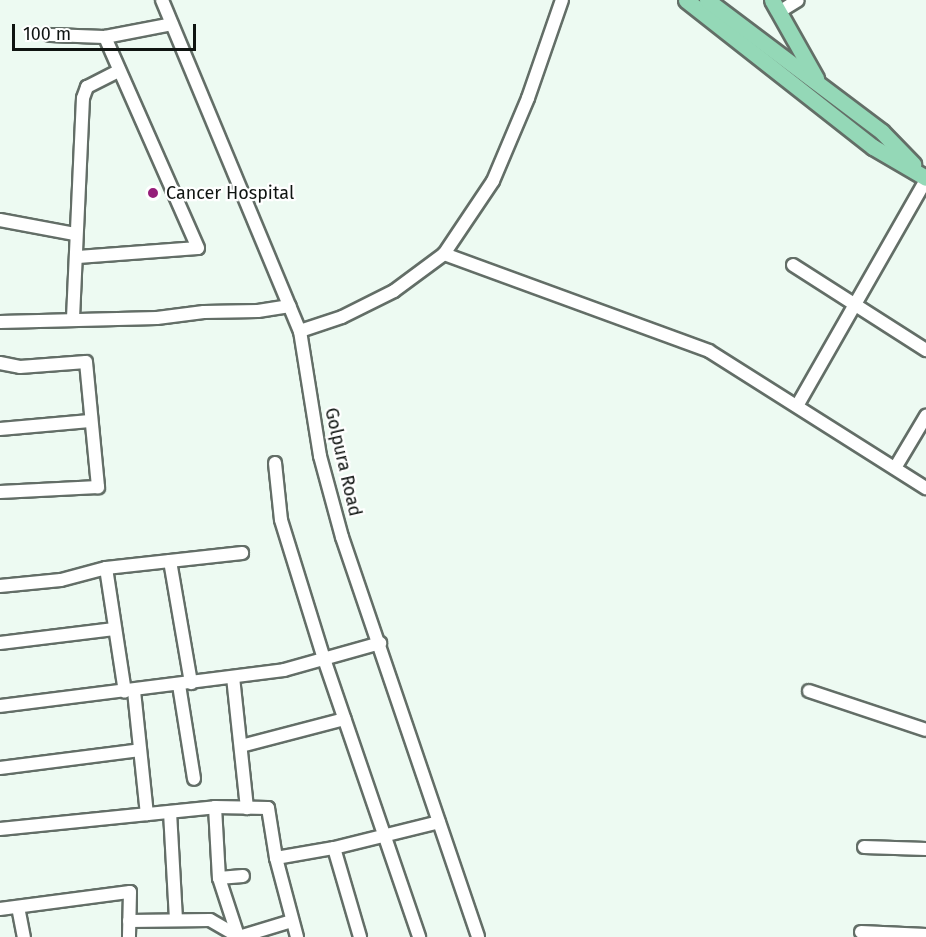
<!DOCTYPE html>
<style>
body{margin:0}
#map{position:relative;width:926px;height:937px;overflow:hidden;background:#edfaf2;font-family:"Fira Sans",sans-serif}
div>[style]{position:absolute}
.roads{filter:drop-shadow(2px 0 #636e67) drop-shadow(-2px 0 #636e67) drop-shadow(0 2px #636e67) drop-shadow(0 -2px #636e67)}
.minor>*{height:12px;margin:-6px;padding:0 6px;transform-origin:6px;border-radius:6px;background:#fff}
.major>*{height:15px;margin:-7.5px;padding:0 7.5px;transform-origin:7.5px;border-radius:7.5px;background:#94d8b7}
.dots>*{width:16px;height:16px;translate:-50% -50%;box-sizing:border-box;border:3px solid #fff;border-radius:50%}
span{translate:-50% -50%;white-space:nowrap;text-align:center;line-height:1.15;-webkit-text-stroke:4.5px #fff;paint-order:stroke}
.poi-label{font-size:18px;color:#0f1411}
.left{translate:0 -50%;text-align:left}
.street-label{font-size:18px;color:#0f1411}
.scale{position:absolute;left:12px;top:24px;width:184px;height:27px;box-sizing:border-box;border:3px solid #0f1411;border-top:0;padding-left:8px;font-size:18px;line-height:21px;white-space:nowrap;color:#0f1411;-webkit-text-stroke:4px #fff;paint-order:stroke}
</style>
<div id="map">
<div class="roads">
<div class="minor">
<i style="left:162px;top:0;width:359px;rotate:67.4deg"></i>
<i style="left:300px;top:331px;width:127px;rotate:80.9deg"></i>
<i style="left:320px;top:456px;width:84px;rotate:74.8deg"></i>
<i style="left:342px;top:537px;width:422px;rotate:71.2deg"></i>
<i style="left:779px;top:12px;width:22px;rotate:-32deg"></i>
<i style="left:50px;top:35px;width:55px;rotate:2.1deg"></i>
<i style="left:0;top:220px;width:76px;rotate:10.6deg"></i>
<i style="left:444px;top:254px;width:282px;rotate:20.1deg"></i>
<i style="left:709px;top:351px;width:257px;rotate:32.3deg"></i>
<i style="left:78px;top:257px;width:120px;rotate:-4.3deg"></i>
<i style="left:198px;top:248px;width:231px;rotate:-113.8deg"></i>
<i style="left:105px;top:37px;width:68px;rotate:-11deg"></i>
<i style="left:793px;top:265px;width:158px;rotate:32.6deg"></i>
<i style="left:73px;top:318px;width:220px;rotate:-87.4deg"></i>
<i style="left:83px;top:98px;width:12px;rotate:-70deg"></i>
<i style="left:87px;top:87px;width:35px;rotate:-27deg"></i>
<i style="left:0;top:322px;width:157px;rotate:-1.5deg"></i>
<i style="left:157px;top:318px;width:47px;rotate:-7.3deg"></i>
<i style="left:204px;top:312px;width:54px;rotate:-1.1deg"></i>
<i style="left:258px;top:311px;width:32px;rotate:-9deg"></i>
<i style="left:300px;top:331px;width:44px;rotate:-18.4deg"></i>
<i style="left:342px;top:317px;width:58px;rotate:-26.6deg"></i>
<i style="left:394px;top:291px;width:62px;rotate:-36.5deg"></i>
<i style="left:444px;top:254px;width:88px;rotate:-56.1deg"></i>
<i style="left:493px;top:181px;width:90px;rotate:-67.1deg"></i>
<i style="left:528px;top:98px;width:104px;rotate:-70.9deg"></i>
<i style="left:0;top:363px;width:20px;rotate:11deg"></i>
<i style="left:20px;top:367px;width:66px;rotate:-4.3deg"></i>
<i style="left:86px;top:362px;width:126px;rotate:84.5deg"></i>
<i style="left:98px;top:487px;width:98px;rotate:177.1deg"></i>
<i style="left:797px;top:406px;width:260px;rotate:-60.3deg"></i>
<i style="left:0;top:429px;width:90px;rotate:-5.1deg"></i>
<i style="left:275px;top:463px;width:57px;rotate:84deg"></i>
<i style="left:281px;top:520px;width:145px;rotate:72.8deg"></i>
<i style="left:324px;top:659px;width:294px;rotate:71.1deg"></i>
<i style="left:895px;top:468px;width:61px;rotate:-59.2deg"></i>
<i style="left:170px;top:561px;width:124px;rotate:80.2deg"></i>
<i style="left:106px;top:568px;width:125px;rotate:81.3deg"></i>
<i style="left:0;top:586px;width:61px;rotate:-5.6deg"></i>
<i style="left:61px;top:580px;width:47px;rotate:-14.9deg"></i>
<i style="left:106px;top:568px;width:137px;rotate:-6.3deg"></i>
<i style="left:0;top:643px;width:115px;rotate:-7deg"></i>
<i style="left:233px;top:677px;width:132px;rotate:83.9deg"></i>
<i style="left:179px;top:685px;width:95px;rotate:80.9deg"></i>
<i style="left:134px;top:691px;width:124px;rotate:84deg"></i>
<i style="left:809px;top:691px;width:123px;rotate:18.4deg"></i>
<i style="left:0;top:706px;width:286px;rotate:-7.2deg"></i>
<i style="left:284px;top:670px;width:100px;rotate:-15.7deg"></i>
<i style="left:241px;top:746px;width:107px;rotate:-14.6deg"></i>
<i style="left:0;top:768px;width:141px;rotate:-7.3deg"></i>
<i style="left:215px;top:807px;width:71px;rotate:86.8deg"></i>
<i style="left:219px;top:878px;width:24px;rotate:-5deg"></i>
<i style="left:170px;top:812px;width:108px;rotate:86.8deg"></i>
<i style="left:0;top:829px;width:216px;rotate:-5.8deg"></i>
<i style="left:215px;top:807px;width:53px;rotate:1.1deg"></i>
<i style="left:268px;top:808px;width:51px;rotate:80.9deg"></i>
<i style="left:276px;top:858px;width:82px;rotate:75.1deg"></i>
<i style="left:864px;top:847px;width:62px;rotate:1.8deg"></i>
<i style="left:334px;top:848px;width:93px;rotate:73.7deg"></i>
<i style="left:276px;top:858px;width:59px;rotate:-9.8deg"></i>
<i style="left:334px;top:848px;width:108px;rotate:-13.9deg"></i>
<i style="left:219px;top:878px;width:61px;rotate:71.9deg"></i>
<i style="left:18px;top:907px;width:31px;rotate:79deg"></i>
<i style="left:0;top:909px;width:131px;rotate:-7.5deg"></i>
<i style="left:130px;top:892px;width:45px;rotate:91.3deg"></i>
<i style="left:129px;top:921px;width:81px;rotate:-0.7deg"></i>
<i style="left:210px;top:920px;width:32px;rotate:30deg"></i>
<i style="left:861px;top:932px;width:65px;rotate:2.6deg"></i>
<i style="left:239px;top:937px;width:55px;rotate:-16.8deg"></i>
</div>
<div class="major">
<i style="left:686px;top:0;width:238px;rotate:38.2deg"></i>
<i style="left:873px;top:147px;width:61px;rotate:30.3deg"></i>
<i style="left:707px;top:0;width:219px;rotate:37deg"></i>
<i style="left:882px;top:132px;width:45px;rotate:45.9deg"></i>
<i style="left:772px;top:0;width:90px;rotate:60.6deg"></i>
</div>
</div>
<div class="dots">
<i style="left:153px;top:193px;background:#951d79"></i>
</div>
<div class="poi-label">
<span class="left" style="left:166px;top:193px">Cancer Hospital</span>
</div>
<div class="street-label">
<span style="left:343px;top:462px;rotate:77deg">Golpura Road</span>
</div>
<div class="scale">100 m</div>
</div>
